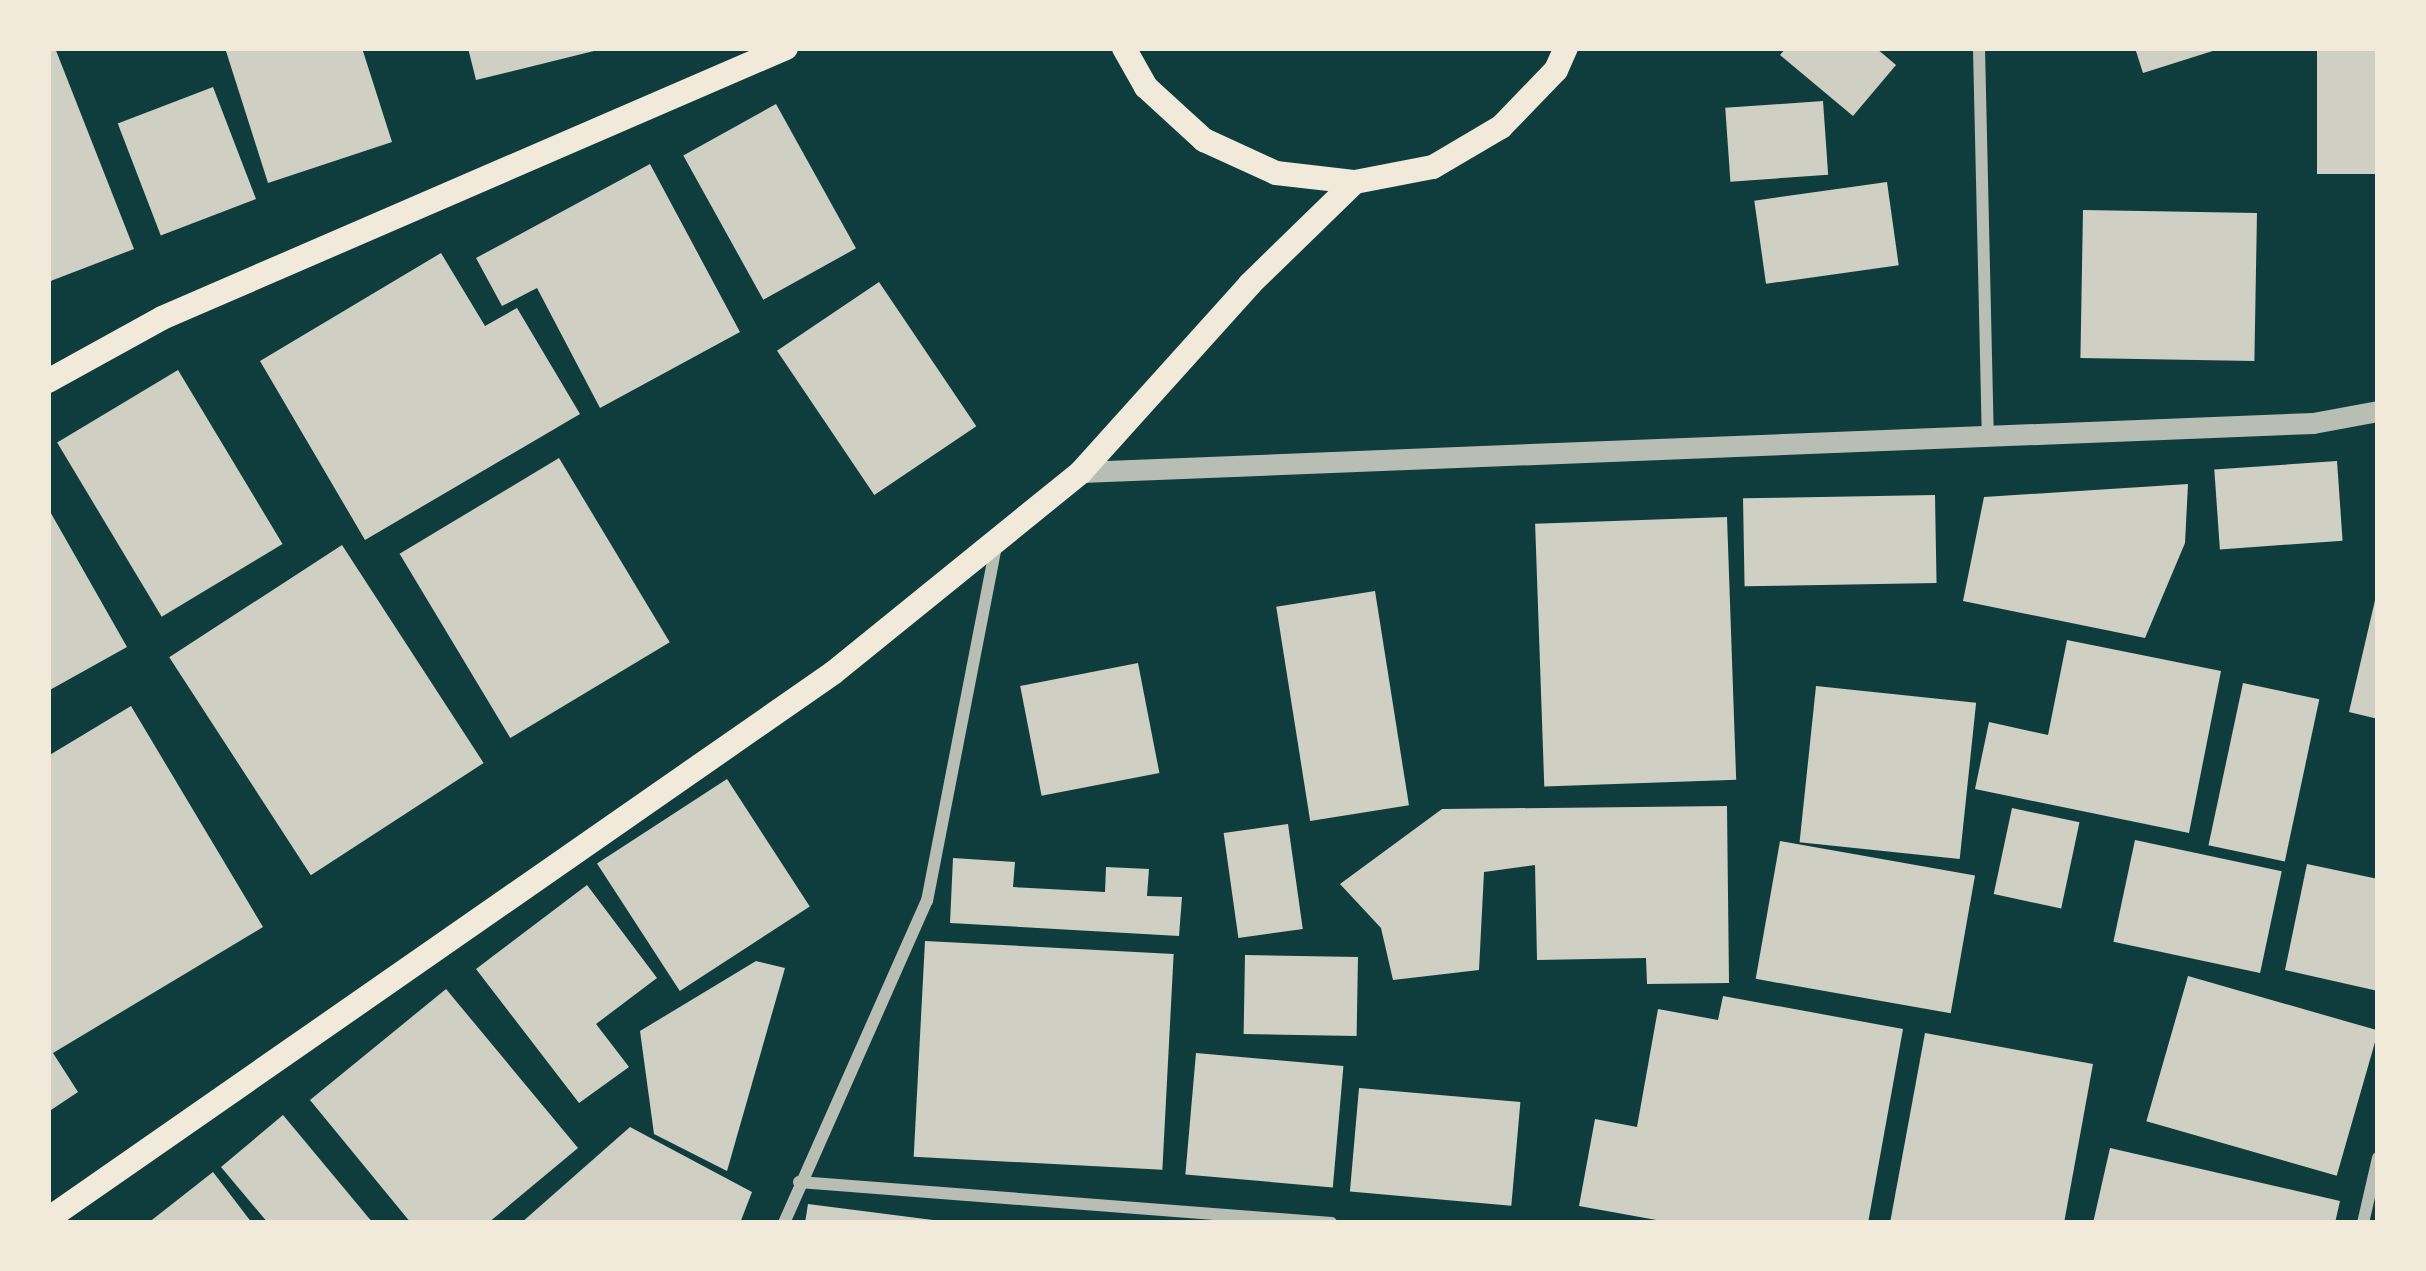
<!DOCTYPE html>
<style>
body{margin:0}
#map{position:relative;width:2426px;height:1271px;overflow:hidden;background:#0f3d3e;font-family:"PT Sans Narrow",sans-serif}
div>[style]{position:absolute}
.building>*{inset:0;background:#cfcfc3;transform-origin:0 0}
.minor>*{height:12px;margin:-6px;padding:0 6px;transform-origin:6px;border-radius:6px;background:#b8beb3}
.tertiary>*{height:21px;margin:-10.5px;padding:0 10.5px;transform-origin:10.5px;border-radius:10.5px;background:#b8beb3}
.secondary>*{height:24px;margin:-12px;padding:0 12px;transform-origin:12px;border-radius:12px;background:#f1e9da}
span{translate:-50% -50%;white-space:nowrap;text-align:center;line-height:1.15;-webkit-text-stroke:10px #f1e9da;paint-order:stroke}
.frame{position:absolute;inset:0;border:51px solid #f1e9da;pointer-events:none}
</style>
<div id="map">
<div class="building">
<i style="clip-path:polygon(48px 48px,55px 48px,134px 249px,48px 282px)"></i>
<i style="clip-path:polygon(225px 48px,362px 48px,392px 142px,268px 183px)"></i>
<i style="clip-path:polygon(468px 48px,598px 48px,598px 50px,476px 80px)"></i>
<i style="clip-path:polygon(1786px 48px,1876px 48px,1896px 65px,1853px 116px,1780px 55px)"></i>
<i style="clip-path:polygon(2135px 48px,2218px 48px,2219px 49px,2143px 73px)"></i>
<i style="left:2317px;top:48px;width:61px;height:126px"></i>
<i style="left:213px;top:87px;width:120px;height:102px;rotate:69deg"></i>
<i style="left:1823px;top:101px;width:74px;height:98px;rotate:86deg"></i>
<i style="left:776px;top:104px;width:165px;height:106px;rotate:61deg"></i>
<i style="clip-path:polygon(650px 164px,740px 332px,600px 408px,537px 288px,502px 306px,476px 258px)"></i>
<i style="left:1887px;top:182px;width:84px;height:134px;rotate:82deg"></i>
<i style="left:2083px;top:210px;width:174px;height:148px;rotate:1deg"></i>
<i style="clip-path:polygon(441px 253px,485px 326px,517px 308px,580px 414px,365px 540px,260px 361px)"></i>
<i style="left:879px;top:282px;width:174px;height:123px;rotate:56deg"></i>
<i style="left:178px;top:370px;width:203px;height:141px;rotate:59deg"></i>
<i style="left:559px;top:458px;width:215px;height:186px;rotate:59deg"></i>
<i style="left:2337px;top:461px;width:80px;height:123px;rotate:86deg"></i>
<i style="clip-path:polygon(2188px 484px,2185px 543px,2145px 638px,1963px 601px,1984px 497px)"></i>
<i style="left:1935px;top:495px;width:88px;height:192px;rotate:89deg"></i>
<i style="clip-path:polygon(48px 508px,127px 647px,48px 691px)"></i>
<i style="left:1727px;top:517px;width:263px;height:192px;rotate:88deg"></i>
<i style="left:342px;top:545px;width:260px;height:206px;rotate:57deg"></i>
<i style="left:1375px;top:591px;width:217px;height:100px;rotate:81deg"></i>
<i style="clip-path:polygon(2376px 596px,2378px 596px,2378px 719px,2349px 712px)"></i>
<i style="clip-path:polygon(2067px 640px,2221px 671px,2189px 833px,1975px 789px,1989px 722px,2048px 735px)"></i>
<i style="left:1138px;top:663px;width:112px;height:120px;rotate:79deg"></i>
<i style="left:2243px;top:683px;width:78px;height:166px;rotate:12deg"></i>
<i style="left:1816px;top:686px;width:161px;height:157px;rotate:6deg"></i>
<i style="clip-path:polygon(131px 706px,263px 927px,53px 1053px,78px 1092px,48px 1112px,48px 756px)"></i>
<i style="left:727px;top:779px;width:152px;height:155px;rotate:57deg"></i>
<i style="clip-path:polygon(1727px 806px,1729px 983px,1647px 984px,1646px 958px,1537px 960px,1535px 865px,1484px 872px,1479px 970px,1393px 980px,1381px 928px,1340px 884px,1442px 809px)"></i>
<i style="left:2012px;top:808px;width:69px;height:88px;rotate:12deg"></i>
<i style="left:1288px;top:824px;width:106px;height:65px;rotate:82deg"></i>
<i style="left:2135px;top:840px;width:150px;height:104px;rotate:12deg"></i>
<i style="left:1780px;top:841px;width:198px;height:140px;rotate:10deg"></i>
<i style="clip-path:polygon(953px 858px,1015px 862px,1013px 887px,1105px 892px,1106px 867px,1149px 869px,1147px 896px,1182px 897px,1179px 936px,950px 923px)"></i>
<i style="clip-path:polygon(2307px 864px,2378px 879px,2378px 991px,2285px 970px)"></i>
<i style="clip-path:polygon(587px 885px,657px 978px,596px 1024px,629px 1067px,579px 1103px,476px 969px)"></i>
<i style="left:925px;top:941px;width:249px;height:216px;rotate:3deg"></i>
<i style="left:1245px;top:955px;width:113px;height:79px;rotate:1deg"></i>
<i style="clip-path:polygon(756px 961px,785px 968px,727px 1171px,654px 1134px,640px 1031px)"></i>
<i style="left:2188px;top:976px;width:198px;height:151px;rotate:16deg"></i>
<i style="clip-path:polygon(446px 989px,578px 1148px,488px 1223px,411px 1223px,310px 1100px)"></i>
<i style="clip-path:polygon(1723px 996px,1903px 1029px,1868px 1223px,1673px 1223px,1579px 1206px,1595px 1119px,1637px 1127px,1658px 1009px,1718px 1020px)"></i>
<i style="clip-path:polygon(1925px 1033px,2093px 1064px,2064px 1223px,1890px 1223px)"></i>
<i style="left:1196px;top:1053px;width:148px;height:122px;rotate:5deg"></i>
<i style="left:1359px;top:1088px;width:162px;height:104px;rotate:5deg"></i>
<i style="clip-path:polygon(283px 1115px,373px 1223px,268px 1223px,221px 1167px)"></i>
<i style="clip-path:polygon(630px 1127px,752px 1192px,740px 1223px,521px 1223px)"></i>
<i style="clip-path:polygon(2110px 1148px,2340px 1201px,2335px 1223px,2093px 1223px)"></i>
<i style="clip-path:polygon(213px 1172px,252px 1223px,148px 1223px)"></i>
<i style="clip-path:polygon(808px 1204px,933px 1220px,933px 1223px,805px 1223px)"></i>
</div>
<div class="minor">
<i style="left:1979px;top:48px;width:383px;rotate:88.7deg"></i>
<i style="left:799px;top:1182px;width:534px;rotate:4.41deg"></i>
<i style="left:784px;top:1223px;width:352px;rotate:-66.1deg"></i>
<i style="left:927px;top:901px;width:361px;rotate:-79deg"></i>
<i style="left:2363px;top:1223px;width:67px;rotate:-77deg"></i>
</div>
<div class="tertiary">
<i style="left:1081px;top:472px;width:1233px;rotate:-2.28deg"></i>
<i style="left:2313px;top:423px;width:66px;rotate:-10.5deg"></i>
</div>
<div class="secondary">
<i style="left:1124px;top:48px;width:45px;rotate:60.6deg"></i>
<i style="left:1146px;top:87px;width:79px;rotate:42.4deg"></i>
<i style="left:1204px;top:140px;width:79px;rotate:24.6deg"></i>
<i style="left:1276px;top:173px;width:80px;rotate:6.5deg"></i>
<i style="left:1355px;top:182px;width:79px;rotate:-10.9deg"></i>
<i style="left:1433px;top:167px;width:79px;rotate:-30.5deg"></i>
<i style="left:1501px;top:127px;width:79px;rotate:-46deg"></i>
<i style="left:1556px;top:70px;width:24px;rotate:-66deg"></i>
<i style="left:48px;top:381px;width:130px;rotate:-28.9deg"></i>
<i style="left:162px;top:318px;width:680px;rotate:-23.4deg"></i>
<i style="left:48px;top:1219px;width:956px;rotate:-34.82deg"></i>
<i style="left:833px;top:673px;width:319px;rotate:-39deg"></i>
<i style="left:1081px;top:472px;width:253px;rotate:-48deg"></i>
<i style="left:1250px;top:284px;width:146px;rotate:-44.2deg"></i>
</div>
<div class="frame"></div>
</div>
